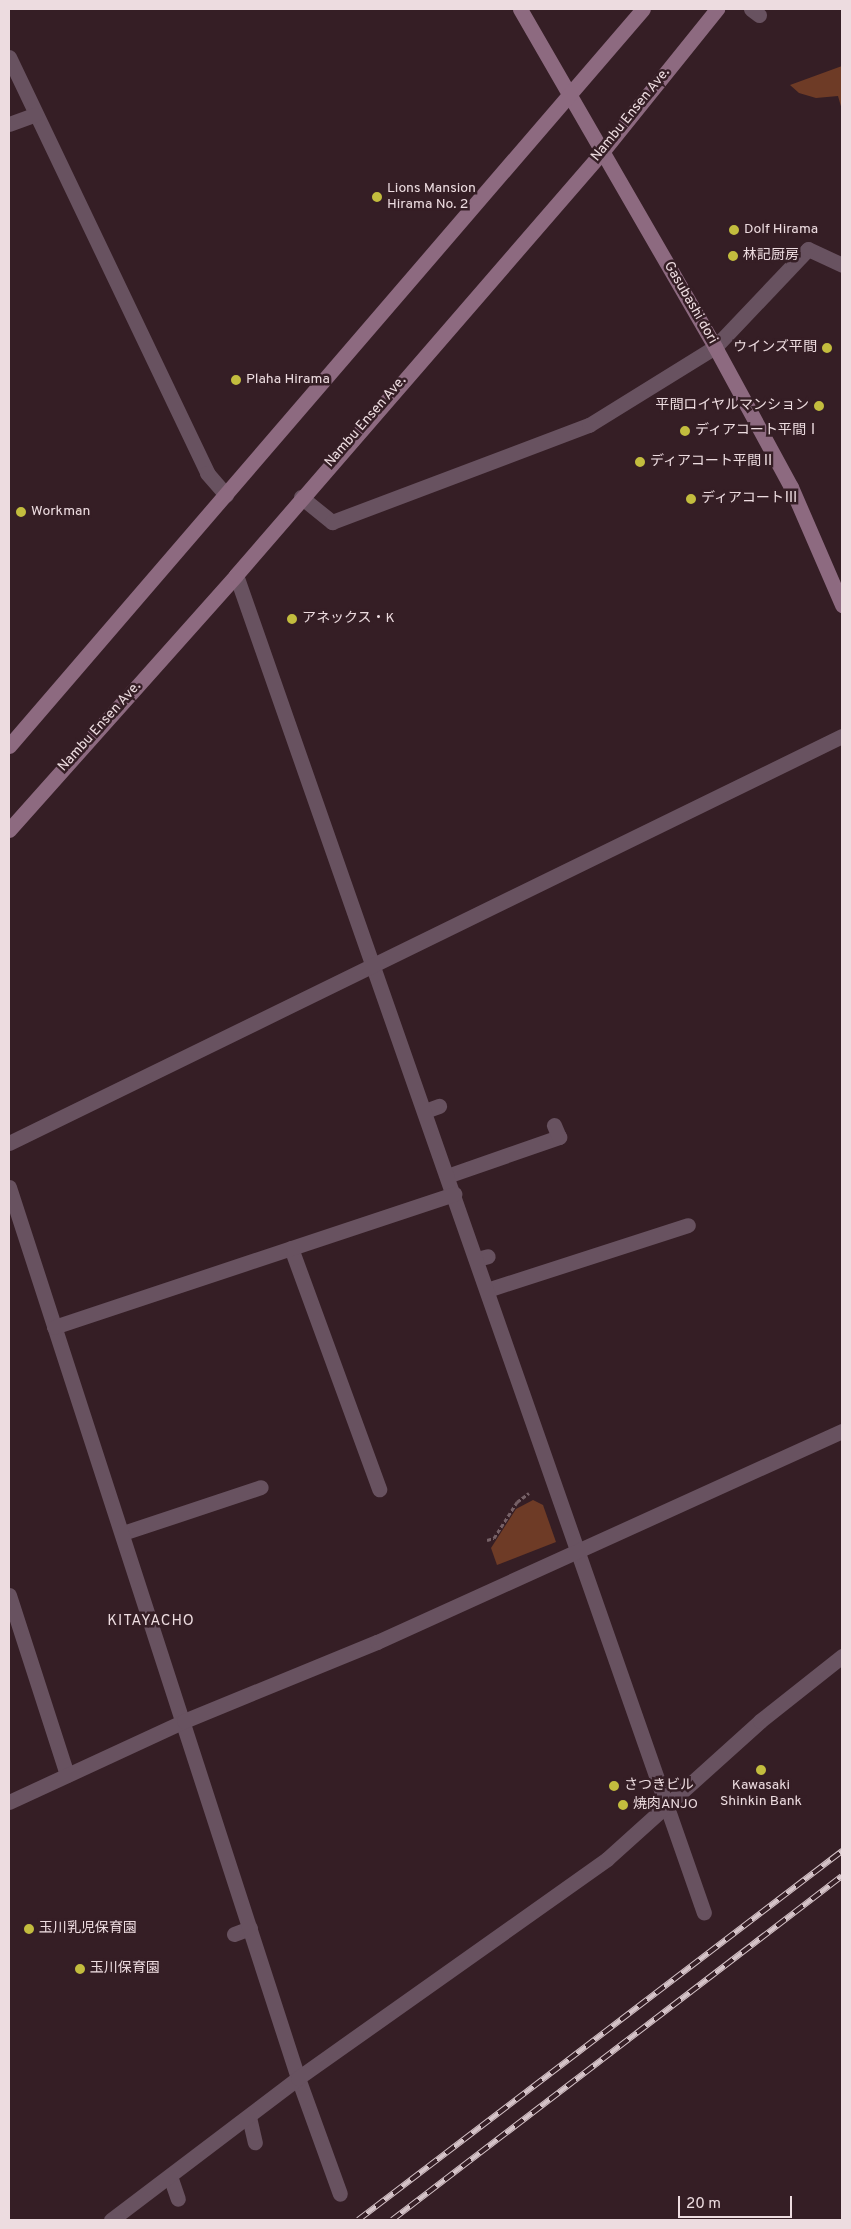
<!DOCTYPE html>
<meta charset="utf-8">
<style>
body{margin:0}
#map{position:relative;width:851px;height:2229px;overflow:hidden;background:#351e25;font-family:Overpass,"Noto Sans JP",sans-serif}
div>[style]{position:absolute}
.green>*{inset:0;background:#6e3b26}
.path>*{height:3px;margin-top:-1.5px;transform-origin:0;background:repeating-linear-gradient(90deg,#766167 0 4px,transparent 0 6.5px)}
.lane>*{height:15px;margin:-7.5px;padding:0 7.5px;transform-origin:7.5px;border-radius:7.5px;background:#685260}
.street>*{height:15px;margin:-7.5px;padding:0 7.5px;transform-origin:7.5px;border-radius:7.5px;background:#685260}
.secondary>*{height:15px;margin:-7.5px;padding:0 7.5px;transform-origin:7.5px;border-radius:7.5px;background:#8d6a80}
.rail>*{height:5.5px;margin-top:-2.75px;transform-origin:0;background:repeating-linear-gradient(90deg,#351e25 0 11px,#d5c3c8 0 22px);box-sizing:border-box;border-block:1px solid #d5c3c8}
.dots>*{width:14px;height:14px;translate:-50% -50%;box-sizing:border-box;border:2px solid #351e25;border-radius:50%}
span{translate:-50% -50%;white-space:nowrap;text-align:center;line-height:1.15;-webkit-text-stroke:5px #351e25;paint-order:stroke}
.street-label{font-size:14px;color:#eddce0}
.poi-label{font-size:14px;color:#eddce0}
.left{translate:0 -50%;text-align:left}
.right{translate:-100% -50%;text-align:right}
.neighbourhood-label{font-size:15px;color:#eddce0;letter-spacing:1px}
.frame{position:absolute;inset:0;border:10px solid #eddce0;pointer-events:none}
.scale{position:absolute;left:678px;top:2196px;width:114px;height:22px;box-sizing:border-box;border:2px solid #eddce0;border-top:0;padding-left:6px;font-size:15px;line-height:18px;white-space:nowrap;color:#eddce0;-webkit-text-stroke:4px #351e25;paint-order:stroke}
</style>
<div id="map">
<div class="green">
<i style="clip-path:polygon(842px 66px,842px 110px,838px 96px,816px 98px,799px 93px,790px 85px)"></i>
<i style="clip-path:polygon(533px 1500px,543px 1505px,556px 1542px,497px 1565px,491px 1548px,516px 1509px)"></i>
</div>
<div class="path">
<i style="left:487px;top:1540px;width:7px;rotate:-16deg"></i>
<i style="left:494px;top:1538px;width:43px;rotate:-57.4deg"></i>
<i style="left:517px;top:1502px;width:15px;rotate:-37deg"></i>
</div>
<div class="lane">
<i style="left:751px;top:9px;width:10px;rotate:37deg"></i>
<i style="left:9px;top:57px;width:461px;rotate:64.5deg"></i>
<i style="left:207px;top:473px;width:29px;rotate:49deg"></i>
<i style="left:9px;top:124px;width:27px;rotate:-20deg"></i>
<i style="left:301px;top:497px;width:40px;rotate:39deg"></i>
<i style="left:332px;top:522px;width:275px;rotate:-20.7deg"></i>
<i style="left:589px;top:425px;width:148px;rotate:-31.8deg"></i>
<i style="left:715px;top:347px;width:135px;rotate:-46.5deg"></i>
<i style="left:808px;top:249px;width:38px;rotate:25deg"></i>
<i style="left:425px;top:1111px;width:15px;rotate:-20deg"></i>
<i style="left:447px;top:1176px;width:119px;rotate:-19.2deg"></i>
<i style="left:559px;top:1137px;width:13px;rotate:-113deg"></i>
<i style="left:291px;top:1248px;width:257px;rotate:69.9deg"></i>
<i style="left:477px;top:1259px;width:11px;rotate:-15deg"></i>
<i style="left:487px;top:1290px;width:211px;rotate:-17.9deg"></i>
<i style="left:123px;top:1533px;width:145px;rotate:-18.4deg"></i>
<i style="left:9px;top:1595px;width:189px;rotate:72.1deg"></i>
<i style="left:234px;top:1934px;width:17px;rotate:-21deg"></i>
<i style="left:298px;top:2078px;width:123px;rotate:70.1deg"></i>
<i style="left:249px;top:2117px;width:26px;rotate:77deg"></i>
<i style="left:170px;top:2176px;width:24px;rotate:71deg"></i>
</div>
<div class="street">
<i style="left:236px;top:575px;width:1417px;rotate:70.72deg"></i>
<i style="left:9px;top:1143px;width:927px;rotate:-26.04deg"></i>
<i style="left:9px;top:1187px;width:937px;rotate:72.03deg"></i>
<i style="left:54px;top:1327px;width:422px;rotate:-18.4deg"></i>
<i style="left:9px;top:1802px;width:193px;rotate:-24.8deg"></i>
<i style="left:184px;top:1721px;width:209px;rotate:-22.3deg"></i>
<i style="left:377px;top:1642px;width:511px;rotate:-24.41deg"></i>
<i style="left:111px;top:2220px;width:235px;rotate:-37.2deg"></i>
<i style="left:298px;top:2078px;width:379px;rotate:-35.3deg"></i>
<i style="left:607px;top:1859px;width:206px;rotate:-42deg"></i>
<i style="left:760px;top:1721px;width:105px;rotate:-38.4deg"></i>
</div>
<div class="secondary">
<i style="left:520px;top:9px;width:390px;rotate:60deg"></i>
<i style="left:715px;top:347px;width:159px;rotate:61.5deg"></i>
<i style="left:791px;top:487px;width:129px;rotate:66.6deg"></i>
<i style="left:9px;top:746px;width:972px;rotate:-49.3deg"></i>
<i style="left:9px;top:830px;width:341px;rotate:-48.3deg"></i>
<i style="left:236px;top:575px;width:559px;rotate:-49.13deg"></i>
<i style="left:602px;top:152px;width:184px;rotate:-51.2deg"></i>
</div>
<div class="rail">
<i style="left:358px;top:2220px;width:609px;rotate:-37.32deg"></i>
<i style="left:392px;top:2220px;width:566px;rotate:-37.4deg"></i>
</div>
<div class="dots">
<i style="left:377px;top:197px;background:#c3bd3e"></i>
<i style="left:734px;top:230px;background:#c3bd3e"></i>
<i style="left:733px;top:256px;background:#c3bd3e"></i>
<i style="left:827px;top:348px;background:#c3bd3e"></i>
<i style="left:236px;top:380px;background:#c3bd3e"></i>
<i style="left:819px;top:406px;background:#c3bd3e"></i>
<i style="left:685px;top:431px;background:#c3bd3e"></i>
<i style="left:640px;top:462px;background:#c3bd3e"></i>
<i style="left:691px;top:499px;background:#c3bd3e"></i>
<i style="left:21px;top:512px;background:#c3bd3e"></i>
<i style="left:292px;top:619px;background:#c3bd3e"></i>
<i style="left:761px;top:1770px;background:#c3bd3e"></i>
<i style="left:614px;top:1786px;background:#c3bd3e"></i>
<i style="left:623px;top:1805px;background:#c3bd3e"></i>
<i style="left:29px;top:1929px;background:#c3bd3e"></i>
<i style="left:80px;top:1969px;background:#c3bd3e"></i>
</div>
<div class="street-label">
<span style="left:631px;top:115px;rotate:-51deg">Nambu Ensen Ave.</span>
<span style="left:690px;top:303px;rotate:60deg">Gasubashi dori</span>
<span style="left:366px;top:422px;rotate:-49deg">Nambu Ensen Ave.</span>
<span style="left:100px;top:727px;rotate:-48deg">Nambu Ensen Ave.</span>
</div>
<div class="poi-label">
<span class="left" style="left:387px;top:197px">Lions Mansion<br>Hirama No. 2</span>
<span class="left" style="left:744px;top:230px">Dolf Hirama</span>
<span class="left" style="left:743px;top:256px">林記厨房</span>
<span class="right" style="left:817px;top:348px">ウインズ平間</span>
<span class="left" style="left:246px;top:380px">Plaha Hirama</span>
<span class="right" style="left:809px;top:406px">平間ロイヤルマンション</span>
<span class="left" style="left:695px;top:431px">ディアコート平間Ⅰ</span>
<span class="left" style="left:650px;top:462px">ディアコート平間Ⅱ</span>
<span class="left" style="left:701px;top:499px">ディアコートⅢ</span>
<span class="left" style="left:31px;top:512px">Workman</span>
<span class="left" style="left:302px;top:619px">アネックス・K</span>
<span class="left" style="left:624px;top:1786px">さつきビル</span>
<span style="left:761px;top:1794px">Kawasaki<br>Shinkin Bank</span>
<span class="left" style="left:633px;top:1805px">焼肉ANJO</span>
<span class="left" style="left:39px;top:1929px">玉川乳児保育園</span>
<span class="left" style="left:90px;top:1969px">玉川保育園</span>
</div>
<div class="neighbourhood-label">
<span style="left:151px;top:1622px">KITAYACHO</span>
</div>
<div class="frame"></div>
<div class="scale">20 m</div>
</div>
